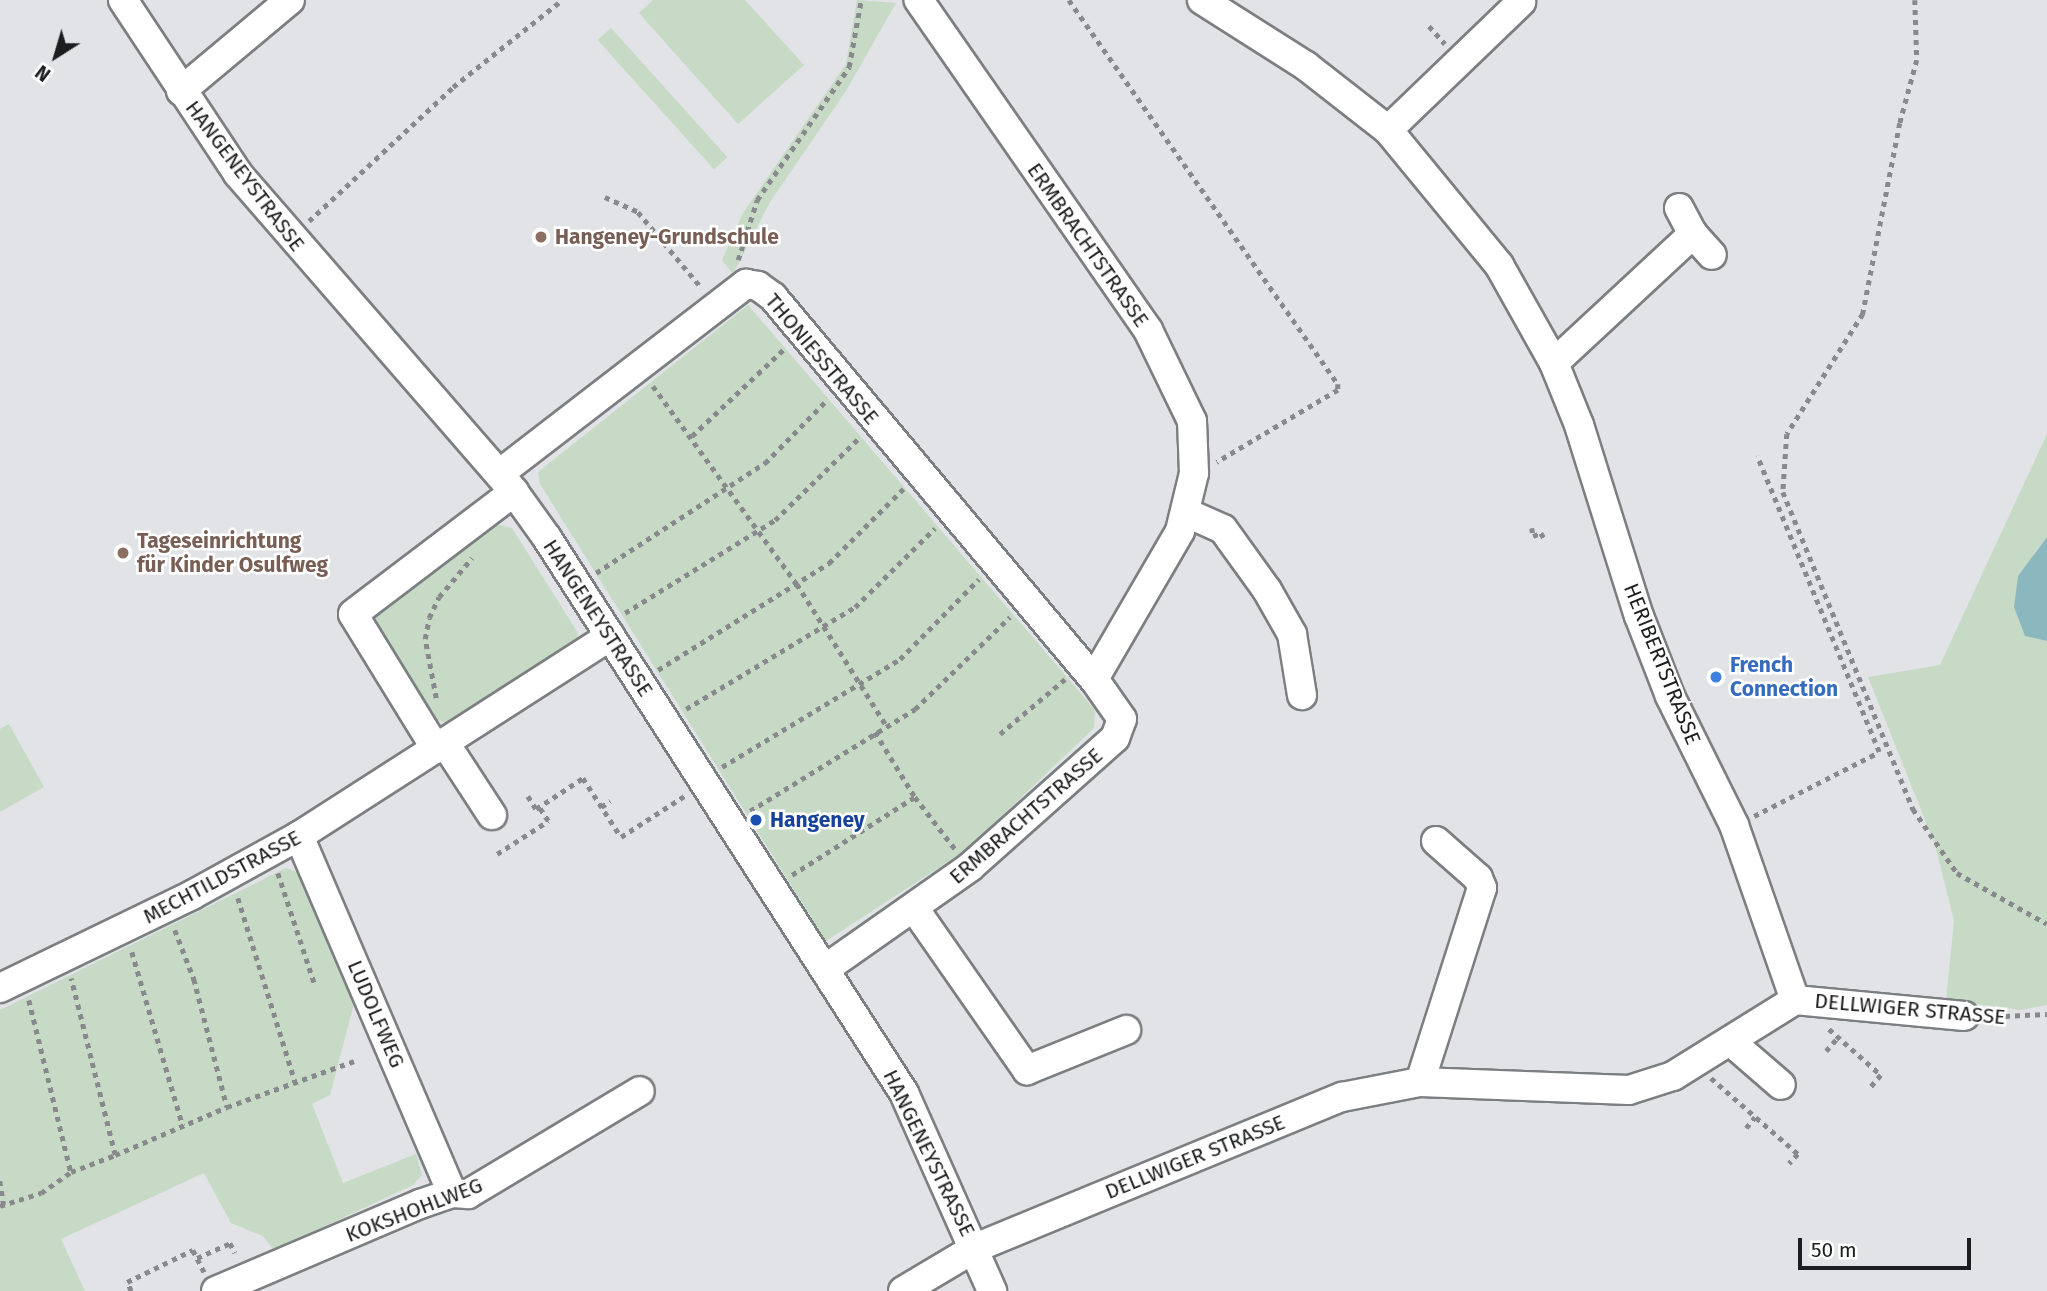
<!DOCTYPE html>
<meta charset="utf-8">
<style>
body{margin:0}
#map{position:relative;width:2047px;height:1291px;overflow:hidden;background:#e1e3e6;font-family:"Fira Sans",sans-serif}
div>[style]{position:absolute}
.green>*{inset:0;background:#c7dac5;transform-origin:0 0}
.water>*{inset:0;background:#8bb8bf}
.path>*{height:4.5px;margin-top:-2.25px;transform-origin:0;background:repeating-linear-gradient(90deg,#88898c 0 5px,transparent 0 10px)}
.roads{filter:drop-shadow(2px 0 #7c7f81) drop-shadow(-2px 0 #7c7f81) drop-shadow(0 2px #7c7f81) drop-shadow(0 -2px #7c7f81)}
.minor>*{height:28px;margin:-14px;padding:0 14px;transform-origin:14px;border-radius:14px;background:#fff}
.dots>*{width:19px;height:19px;translate:-50% -50%;box-sizing:border-box;border:4px solid #fff;border-radius:50%}
span{translate:-50% -50%;white-space:nowrap;text-align:center;line-height:1.15;-webkit-text-stroke:5px #fff;paint-order:stroke}
.street-label{font-size:21px;color:#1c1d1e}
.education-label{font-size:21px;color:#785e54;font-weight:700}
.left{translate:0 -50%;text-align:left}
.shop-label{font-size:21px;color:#366cbe;font-weight:700}
.transit-label{font-size:21px;color:#164399;font-weight:700}
.north{position:absolute;left:21px;top:21px;width:70px;height:70px;-webkit-text-stroke:5px #fff;paint-order:stroke;rotate:217deg;font-size:19px;font-weight:700;line-height:28px;text-align:center;color:#1c1d1e}
.north::after{content:'';display:block;margin:auto;width:24px;height:32px;background:#1c1d1e;clip-path:polygon(50% 0,100% 100%,50% 72%,0 100%)}
.scale{position:absolute;left:1798px;top:1238px;width:173px;height:32px;box-sizing:border-box;border:4px solid #1c1d1e;border-top:0;padding-left:9px;font-size:21px;line-height:24px;white-space:nowrap;color:#1c1d1e;-webkit-text-stroke:5px #fff;paint-order:stroke}
</style>
<div id="map">
<div class="green">
<i style="clip-path:polygon(653px 0,745px 0,804px 65px,738px 124px,639px 13px)"></i>
<i style="clip-path:polygon(857px 0,896px 3px,846px 91px,770px 202px,733px 274px,722px 260px,743px 213px,846px 64px)"></i>
<i style="left:611px;top:28px;width:174px;height:18px;rotate:48deg"></i>
<i style="clip-path:polygon(748px 305px,1095px 710px,1094px 728px,966px 850px,826px 941px,540px 484px,538px 472px)"></i>
<i style="clip-path:polygon(2047px 434px,2047px 537px,2034px 553px,2025px 636px,2047px 641px,2047px 1005px,2021px 1010px,1946px 1000px,1954px 921px,1935px 845px,1868px 677px,1940px 665px)"></i>
<i style="clip-path:polygon(486px 522px,512px 528px,578px 633px,577px 640px,455px 723px,447px 723px,423px 716px,366px 622px)"></i>
<i style="clip-path:polygon(9px 724px,44px 787px,0 812px,0 729px)"></i>
<i style="clip-path:polygon(286px 868px,297px 872px,357px 992px,330px 1095px,312px 1104px,343px 1183px,416px 1154px,422px 1175px,413px 1185px,274px 1250px,263px 1236px,231px 1223px,204px 1173px,61px 1239px,85px 1291px,0 1291px,0 1010px)"></i>
</div>
<div class="water">
<i style="clip-path:polygon(2047px 537px,2047px 641px,2025px 636px,2014px 607px,2018px 576px)"></i>
</div>
<div class="path">
<i style="left:1069px;top:0;width:469px;rotate:55deg"></i>
<i style="left:1338px;top:384px;width:6px;rotate:90deg"></i>
<i style="left:1338px;top:390px;width:141px;rotate:149.2deg"></i>
<i style="left:1915px;top:0;width:60px;rotate:88.1deg"></i>
<i style="left:1917px;top:60px;width:65px;rotate:105.1deg"></i>
<i style="left:1900px;top:123px;width:195px;rotate:101deg"></i>
<i style="left:1863px;top:314px;width:142px;rotate:122.3deg"></i>
<i style="left:1787px;top:434px;width:58px;rotate:93.9deg"></i>
<i style="left:1783px;top:492px;width:343px;rotate:67.7deg"></i>
<i style="left:1913px;top:809px;width:78px;rotate:55.5deg"></i>
<i style="left:1957px;top:873px;width:103px;rotate:29.5deg"></i>
<i style="left:1429px;top:26px;width:24px;rotate:48deg"></i>
<i style="left:605px;top:197px;width:36px;rotate:24deg"></i>
<i style="left:638px;top:212px;width:98px;rotate:50deg"></i>
<i style="left:309px;top:221px;width:197px;rotate:-42.9deg"></i>
<i style="left:453px;top:87px;width:139px;rotate:-38.6deg"></i>
<i style="left:738px;top:260px;width:63px;rotate:-72.4deg"></i>
<i style="left:757px;top:200px;width:162px;rotate:-55.3deg"></i>
<i style="left:849px;top:67px;width:68px;rotate:-79.8deg"></i>
<i style="left:653px;top:386px;width:245px;rotate:54deg"></i>
<i style="left:797px;top:584px;width:167px;rotate:57.7deg"></i>
<i style="left:692px;top:436px;width:129px;rotate:-43.4deg"></i>
<i style="left:1532px;top:528px;width:8px;rotate:83deg"></i>
<i style="left:1533px;top:536px;width:9px;rotate:-21deg"></i>
<i style="left:1541px;top:533px;width:6px;rotate:59deg"></i>
<i style="left:596px;top:573px;width:202px;rotate:-33.1deg"></i>
<i style="left:765px;top:463px;width:90px;rotate:-45.5deg"></i>
<i style="left:625px;top:613px;width:176px;rotate:-31.8deg"></i>
<i style="left:775px;top:520px;width:119px;rotate:-44.3deg"></i>
<i style="left:658px;top:670px;width:202px;rotate:-32deg"></i>
<i style="left:829px;top:563px;width:105px;rotate:-45deg"></i>
<i style="left:436px;top:698px;width:60px;rotate:-100.6deg"></i>
<i style="left:425px;top:639px;width:21px;rotate:-79deg"></i>
<i style="left:429px;top:618px;width:23px;rotate:-65deg"></i>
<i style="left:439px;top:597px;width:51px;rotate:-49.8deg"></i>
<i style="left:686px;top:709px;width:197px;rotate:-31.1deg"></i>
<i style="left:855px;top:607px;width:112px;rotate:-44.6deg"></i>
<i style="left:875px;top:732px;width:76px;rotate:58.4deg"></i>
<i style="left:915px;top:797px;width:67px;rotate:52.3deg"></i>
<i style="left:1000px;top:734px;width:85px;rotate:-40.2deg"></i>
<i style="left:722px;top:767px;width:208px;rotate:-31.2deg"></i>
<i style="left:900px;top:659px;width:112px;rotate:-45.4deg"></i>
<i style="left:528px;top:796px;width:15px;rotate:58deg"></i>
<i style="left:536px;top:809px;width:56px;rotate:-33.4deg"></i>
<i style="left:583px;top:778px;width:70px;rotate:57.2deg"></i>
<i style="left:621px;top:837px;width:77px;rotate:-32.9deg"></i>
<i style="left:601px;top:807px;width:11px;rotate:-34deg"></i>
<i style="left:750px;top:811px;width:194px;rotate:-31.7deg"></i>
<i style="left:915px;top:709px;width:132px;rotate:-44.1deg"></i>
<i style="left:1754px;top:816px;width:140px;rotate:-27.1deg"></i>
<i style="left:1879px;top:752px;width:320px;rotate:-112.4deg"></i>
<i style="left:497px;top:854px;width:61px;rotate:-32.9deg"></i>
<i style="left:548px;top:821px;width:17px;rotate:-123deg"></i>
<i style="left:278px;top:873px;width:118px;rotate:71.7deg"></i>
<i style="left:792px;top:875px;width:146px;rotate:-32.4deg"></i>
<i style="left:238px;top:898px;width:192px;rotate:72.7deg"></i>
<i style="left:175px;top:930px;width:53px;rotate:68.8deg"></i>
<i style="left:194px;top:979px;width:132px;rotate:75.5deg"></i>
<i style="left:132px;top:952px;width:181px;rotate:73.7deg"></i>
<i style="left:29px;top:1000px;width:177px;rotate:76.3deg"></i>
<i style="left:1985px;top:1017px;width:62px;rotate:-2.8deg"></i>
<i style="left:1829px;top:1029px;width:69px;rotate:41.5deg"></i>
<i style="left:1881px;top:1075px;width:17px;rotate:130deg"></i>
<i style="left:1826px;top:1051px;width:18px;rotate:-49deg"></i>
<i style="left:1711px;top:1078px;width:116px;rotate:41.1deg"></i>
<i style="left:1798px;top:1154px;width:13px;rotate:132deg"></i>
<i style="left:1746px;top:1128px;width:14px;rotate:-51deg"></i>
<i style="left:115px;top:1155px;width:122px;rotate:-23.2deg"></i>
<i style="left:227px;top:1107px;width:135px;rotate:-19.9deg"></i>
<i style="left:0;top:1181px;width:24px;rotate:81deg"></i>
<i style="left:0;top:1206px;width:43px;rotate:-17.6deg"></i>
<i style="left:41px;top:1193px;width:37px;rotate:-35deg"></i>
<i style="left:71px;top:1172px;width:47px;rotate:-21.1deg"></i>
<i style="left:115px;top:1155px;width:182px;rotate:-104deg"></i>
<i style="left:197px;top:1258px;width:36px;rotate:-24deg"></i>
<i style="left:230px;top:1243px;width:11px;rotate:63deg"></i>
<i style="left:131px;top:1291px;width:10px;rotate:-114deg"></i>
<i style="left:127px;top:1282px;width:73px;rotate:-25.9deg"></i>
<i style="left:193px;top:1250px;width:25px;rotate:63deg"></i>
</div>
<div class="roads">
<div class="minor">
<i style="left:123px;top:0;width:209px;rotate:56.5deg"></i>
<i style="left:238px;top:174px;width:421px;rotate:49deg"></i>
<i style="left:514px;top:492px;width:57px;rotate:54.3deg"></i>
<i style="left:547px;top:538px;width:660px;rotate:57.25deg"></i>
<i style="left:904px;top:1093px;width:217px;rotate:66deg"></i>
<i style="left:1202px;top:0;width:123px;rotate:32.4deg"></i>
<i style="left:1306px;top:66px;width:104px;rotate:38deg"></i>
<i style="left:1388px;top:130px;width:175px;rotate:50.6deg"></i>
<i style="left:1499px;top:265px;width:112px;rotate:60.7deg"></i>
<i style="left:1554px;top:363px;width:67px;rotate:68deg"></i>
<i style="left:1579px;top:425px;width:200px;rotate:72.6deg"></i>
<i style="left:1639px;top:616px;width:86px;rotate:68.8deg"></i>
<i style="left:1670px;top:696px;width:144px;rotate:63.6deg"></i>
<i style="left:1734px;top:825px;width:185px;rotate:70.8deg"></i>
<i style="left:181px;top:91px;width:142px;rotate:-39.9deg"></i>
<i style="left:1388px;top:130px;width:185px;rotate:-43.9deg"></i>
<i style="left:1679px;top:208px;width:30px;rotate:62deg"></i>
<i style="left:1554px;top:363px;width:190px;rotate:-42.9deg"></i>
<i style="left:1693px;top:234px;width:28px;rotate:48deg"></i>
<i style="left:499px;top:474px;width:312px;rotate:-37.6deg"></i>
<i style="left:746px;top:284px;width:12px;rotate:9deg"></i>
<i style="left:758px;top:286px;width:19px;rotate:36deg"></i>
<i style="left:773px;top:297px;width:499px;rotate:50deg"></i>
<i style="left:1187px;top:513px;width:39px;rotate:24deg"></i>
<i style="left:1223px;top:529px;width:75px;rotate:54.2deg"></i>
<i style="left:1267px;top:590px;width:51px;rotate:60.4deg"></i>
<i style="left:1292px;top:634px;width:62px;rotate:80.7deg"></i>
<i style="left:445px;top:743px;width:86px;rotate:56.9deg"></i>
<i style="left:436px;top:749px;width:158px;rotate:-121.6deg"></i>
<i style="left:353px;top:614px;width:202px;rotate:-37.2deg"></i>
<i style="left:299px;top:836px;width:388px;rotate:66.8deg"></i>
<i style="left:914px;top:908px;width:198px;rotate:55.1deg"></i>
<i style="left:1027px;top:1070px;width:107px;rotate:-22deg"></i>
<i style="left:825px;top:969px;width:177px;rotate:-35.1deg"></i>
<i style="left:970px;top:867px;width:194px;rotate:-41.7deg"></i>
<i style="left:1115px;top:738px;width:20px;rotate:-70deg"></i>
<i style="left:1122px;top:719px;width:49px;rotate:-125deg"></i>
<i style="left:1094px;top:679px;width:171px;rotate:-59.8deg"></i>
<i style="left:1180px;top:531px;width:60px;rotate:-76.4deg"></i>
<i style="left:1194px;top:473px;width:52px;rotate:-92.2deg"></i>
<i style="left:1192px;top:421px;width:101px;rotate:-115.8deg"></i>
<i style="left:1148px;top:330px;width:402px;rotate:-124.8deg"></i>
<i style="left:0;top:988px;width:213px;rotate:-25.8deg"></i>
<i style="left:192px;top:895px;width:122px;rotate:-28.9deg"></i>
<i style="left:299px;top:836px;width:370px;rotate:-32.7deg"></i>
<i style="left:1730px;top:1041px;width:67px;rotate:40.8deg"></i>
<i style="left:1420px;top:1082px;width:204px;rotate:-72.3deg"></i>
<i style="left:1482px;top:888px;width:11px;rotate:-112deg"></i>
<i style="left:1478px;top:878px;width:56px;rotate:-138.6deg"></i>
<i style="left:216px;top:1291px;width:222px;rotate:-23.1deg"></i>
<i style="left:420px;top:1204px;width:34px;rotate:-19deg"></i>
<i style="left:452px;top:1193px;width:16px;rotate:4deg"></i>
<i style="left:468px;top:1194px;width:200px;rotate:-30.9deg"></i>
<i style="left:903px;top:1291px;width:84px;rotate:-30.8deg"></i>
<i style="left:975px;top:1248px;width:397px;rotate:-22.4deg"></i>
<i style="left:1342px;top:1097px;width:79px;rotate:-10.9deg"></i>
<i style="left:1420px;top:1082px;width:209px;rotate:2.2deg"></i>
<i style="left:1629px;top:1090px;width:46px;rotate:-17.7deg"></i>
<i style="left:1673px;top:1076px;width:144px;rotate:-31.9deg"></i>
<i style="left:1795px;top:1000px;width:170px;rotate:5.4deg"></i>
</div>
</div>
<div class="dots">
<i style="left:541px;top:237px;background:#8d6e63"></i>
<i style="left:123px;top:553px;background:#8d6e63"></i>
<i style="left:1716px;top:677px;background:#3f7fe0"></i>
<i style="left:756px;top:820px;background:#1a4fb4"></i>
</div>
<div class="street-label">
<span style="left:245px;top:176px;rotate:53deg">HANGENEYSTRASSE</span>
<span style="left:1088px;top:245px;rotate:55deg">ERMBRACHTSTRASSE</span>
<span style="left:822px;top:359px;rotate:50deg">THONIESSTRASSE</span>
<span style="left:598px;top:618px;rotate:57deg">HANGENEYSTRASSE</span>
<span style="left:1662px;top:664px;rotate:68deg">HERIBERTSTRASSE</span>
<span style="left:1026px;top:816px;rotate:-41deg">ERMBRACHTSTRASSE</span>
<span style="left:222px;top:877px;rotate:-28deg">MECHTILDSTRASSE</span>
<span style="left:1910px;top:1009px;rotate:5deg">DELLWIGER STRASSE</span>
<span style="left:376px;top:1014px;rotate:67deg">LUDOLFWEG</span>
<span style="left:929px;top:1153px;rotate:64deg">HANGENEYSTRASSE</span>
<span style="left:1195px;top:1157px;rotate:-22deg">DELLWIGER STRASSE</span>
<span style="left:414px;top:1210px;rotate:-21deg">KOKSHOHLWEG</span>
</div>
<div class="education-label">
<span class="left" style="left:555px;top:237px">Hangeney-Grundschule</span>
<span class="left" style="left:137px;top:553px">Tageseinrichtung<br>für Kinder Osulfweg</span>
</div>
<div class="shop-label">
<span class="left" style="left:1730px;top:677px">French<br>Connection</span>
</div>
<div class="transit-label">
<span class="left" style="left:770px;top:820px">Hangeney</span>
</div>
<div class="north">N</div>
<div class="scale">50 m</div>
</div>
